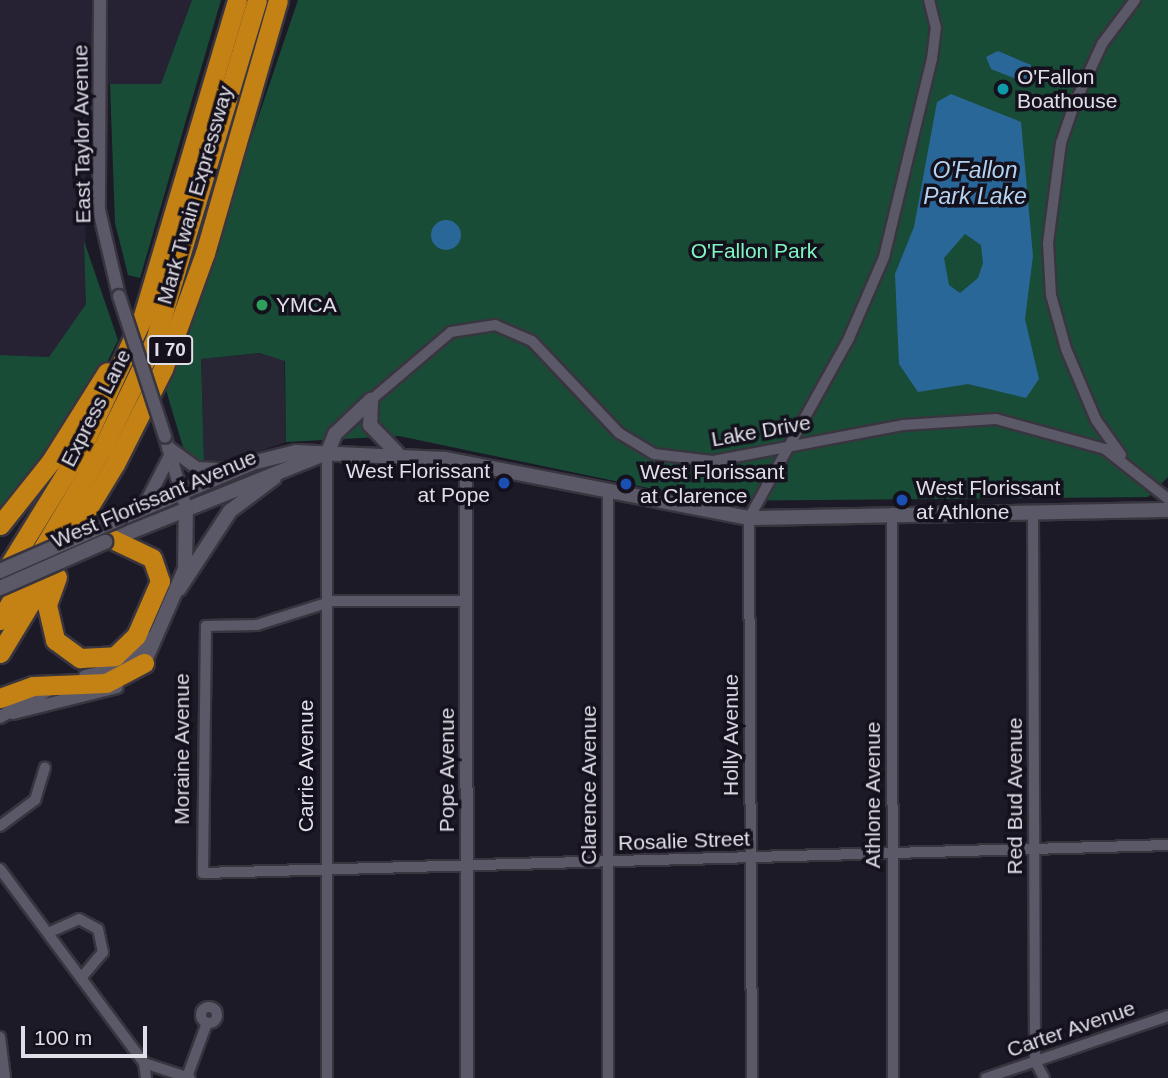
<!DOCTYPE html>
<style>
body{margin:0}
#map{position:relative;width:1168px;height:1078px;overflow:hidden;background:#1d1a27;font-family:Arial,sans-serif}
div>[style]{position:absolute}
.commercial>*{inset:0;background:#282535}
.built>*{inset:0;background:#262234}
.green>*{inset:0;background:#184c37}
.water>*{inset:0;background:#2a6799}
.round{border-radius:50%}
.roads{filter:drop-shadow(2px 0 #38353f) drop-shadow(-2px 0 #38353f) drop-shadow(0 2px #38353f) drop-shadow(0 -2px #38353f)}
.minor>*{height:10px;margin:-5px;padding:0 5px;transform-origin:5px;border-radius:5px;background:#5b5867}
.minor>.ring{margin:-5px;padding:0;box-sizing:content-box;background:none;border:10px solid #5b5867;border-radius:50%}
.tertiary>*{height:12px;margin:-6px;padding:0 6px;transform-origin:6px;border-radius:6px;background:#5b5867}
.secondary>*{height:14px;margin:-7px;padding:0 7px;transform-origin:7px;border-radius:7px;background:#5b5867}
.motorway>*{height:19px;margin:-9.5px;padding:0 9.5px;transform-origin:9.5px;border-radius:9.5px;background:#c48114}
.bridges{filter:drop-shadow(2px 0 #38353f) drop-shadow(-2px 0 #38353f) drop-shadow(0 2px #38353f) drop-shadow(0 -2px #38353f)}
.tertiary-bridge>*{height:12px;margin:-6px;padding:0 6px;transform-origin:6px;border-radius:6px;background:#5b5867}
.secondary-bridge>*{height:14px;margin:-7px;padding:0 7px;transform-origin:7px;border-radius:7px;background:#5b5867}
.dots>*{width:19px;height:19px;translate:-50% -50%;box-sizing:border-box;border:4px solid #14111d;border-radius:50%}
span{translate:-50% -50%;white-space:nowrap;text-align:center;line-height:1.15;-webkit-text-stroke:7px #14111d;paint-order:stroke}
.shield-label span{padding:2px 5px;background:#14111d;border:2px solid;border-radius:5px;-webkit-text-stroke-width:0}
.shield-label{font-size:19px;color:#e0dee7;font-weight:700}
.poi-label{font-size:21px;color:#e0dee7}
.left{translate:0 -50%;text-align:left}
.right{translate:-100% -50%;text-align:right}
.street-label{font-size:21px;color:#e0dee7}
.park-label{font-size:21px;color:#7ff7c3}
.water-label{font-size:23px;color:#b4d3f0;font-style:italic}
.scale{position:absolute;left:21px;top:1026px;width:126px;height:32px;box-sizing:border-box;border:4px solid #e0dee7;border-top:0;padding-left:9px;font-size:21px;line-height:24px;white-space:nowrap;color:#e0dee7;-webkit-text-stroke:5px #14111d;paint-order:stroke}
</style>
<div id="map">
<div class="commercial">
<i style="clip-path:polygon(284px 351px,286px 442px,222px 464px,204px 463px,201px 359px)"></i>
</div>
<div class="built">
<i style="clip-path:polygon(0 0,192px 0,161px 84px,85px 85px,86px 304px,49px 357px,0 355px)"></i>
</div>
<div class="green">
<i style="clip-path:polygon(192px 0,221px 0,140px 278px,128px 275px,115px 223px,110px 84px,161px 84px)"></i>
<i style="clip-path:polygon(298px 0,1168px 0,1168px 477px,1148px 497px,711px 501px,399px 436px,286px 442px,285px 361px,260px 353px,201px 359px,204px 463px,197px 462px,183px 447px,166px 390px)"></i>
<i style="clip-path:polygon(84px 241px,118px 340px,101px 375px,0 519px,0 355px,49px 357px,86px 304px)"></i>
</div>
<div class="water">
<i style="clip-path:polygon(998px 51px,1031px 65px,1035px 78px,1024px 82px,991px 69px,986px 57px)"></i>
<i style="clip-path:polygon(evenodd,951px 94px,1021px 122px,1033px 256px,1025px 319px,1039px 379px,1026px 398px,968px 384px,918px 392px,899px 364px,895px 274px,914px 227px,937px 102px,951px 94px,965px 234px,981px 245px,983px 263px,978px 278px,960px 293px,949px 285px,944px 258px,965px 234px)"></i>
<i class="round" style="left:431px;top:220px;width:30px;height:30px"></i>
</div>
<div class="roads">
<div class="minor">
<i style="left:371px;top:400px;width:105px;rotate:-40.4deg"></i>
<i style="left:451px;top:332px;width:45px;rotate:-9deg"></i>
<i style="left:495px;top:325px;width:40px;rotate:23.4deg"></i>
<i style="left:532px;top:341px;width:127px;rotate:46.6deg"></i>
<i style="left:619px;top:433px;width:41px;rotate:31deg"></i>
<i style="left:654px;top:454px;width:59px;rotate:6.8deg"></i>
<i style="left:713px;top:461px;width:193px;rotate:-10.7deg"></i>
<i style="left:903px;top:425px;width:93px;rotate:-3.7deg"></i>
<i style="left:996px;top:419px;width:113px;rotate:15.4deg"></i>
<i style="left:1105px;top:449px;width:80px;rotate:38.4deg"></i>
<i style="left:1121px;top:455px;width:43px;rotate:-125.5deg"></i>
<i style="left:1096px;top:420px;width:77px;rotate:-112.9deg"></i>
<i style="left:1066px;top:349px;width:56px;rotate:-105.5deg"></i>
<i style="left:1051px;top:295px;width:52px;rotate:-93.3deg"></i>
<i style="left:1048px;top:243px;width:101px;rotate:-82.6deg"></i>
<i style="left:1061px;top:143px;width:40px;rotate:-71.1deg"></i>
<i style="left:1074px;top:105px;width:67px;rotate:-65.3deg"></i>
<i style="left:1102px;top:44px;width:55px;rotate:-53.1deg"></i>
<i style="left:1033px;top:512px;width:549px;rotate:89.79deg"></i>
<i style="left:1035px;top:1061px;width:19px;rotate:62deg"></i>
<i style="left:892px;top:513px;width:565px;rotate:89.9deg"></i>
<i style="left:466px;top:601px;width:133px;rotate:180deg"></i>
<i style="left:333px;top:601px;width:80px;rotate:162.5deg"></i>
<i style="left:257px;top:625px;width:51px;rotate:178.9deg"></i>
<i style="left:206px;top:626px;width:247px;rotate:90.7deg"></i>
<i style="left:203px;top:873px;width:965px;rotate:-1.66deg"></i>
<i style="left:0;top:826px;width:44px;rotate:-36.6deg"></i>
<i style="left:35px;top:800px;width:34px;rotate:-73deg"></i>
<i style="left:0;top:869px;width:242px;rotate:53.4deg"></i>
<i style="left:144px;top:1063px;width:48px;rotate:18.1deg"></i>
<i style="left:48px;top:933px;width:34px;rotate:-24deg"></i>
<i style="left:79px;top:919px;width:21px;rotate:28deg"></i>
<i style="left:98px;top:929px;width:24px;rotate:78deg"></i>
<i style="left:103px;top:952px;width:34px;rotate:130deg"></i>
<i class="ring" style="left:201px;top:1007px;width:6px;height:6px"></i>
<i style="left:0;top:1037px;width:41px;rotate:83deg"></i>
<i style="left:144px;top:1063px;width:15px;rotate:82deg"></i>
<i style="left:187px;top:1077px;width:58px;rotate:-69.7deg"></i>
<i style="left:327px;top:1078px;width:624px;rotate:-90deg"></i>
<i style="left:608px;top:1078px;width:586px;rotate:-90deg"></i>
<i style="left:752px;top:1078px;width:560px;rotate:-90.31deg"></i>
<i style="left:749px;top:518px;width:206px;rotate:-60.9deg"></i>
<i style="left:849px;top:338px;width:88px;rotate:-66.6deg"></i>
<i style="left:884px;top:257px;width:204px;rotate:-76.4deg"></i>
<i style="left:932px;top:59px;width:31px;rotate:-83deg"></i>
<i style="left:936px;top:28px;width:29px;rotate:-104deg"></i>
<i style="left:986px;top:1078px;width:192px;rotate:-18.8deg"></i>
</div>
<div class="tertiary">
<i style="left:100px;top:0;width:210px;rotate:90.3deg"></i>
<i style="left:99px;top:210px;width:88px;rotate:76.9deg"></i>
<i style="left:165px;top:437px;width:74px;rotate:73.5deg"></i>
<i style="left:168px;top:447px;width:36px;rotate:36deg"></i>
<i style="left:197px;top:468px;width:35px;rotate:3deg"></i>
<i style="left:466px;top:462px;width:616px;rotate:89.91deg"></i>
<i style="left:143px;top:508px;width:61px;rotate:-62.6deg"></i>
<i style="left:85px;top:676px;width:39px;rotate:-13deg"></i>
<i style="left:123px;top:667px;width:40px;rotate:-46deg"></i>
<i style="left:13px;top:713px;width:107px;rotate:-14deg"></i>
<i style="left:0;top:717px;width:60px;rotate:-29.1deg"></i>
</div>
<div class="secondary">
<i style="left:371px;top:400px;width:25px;rotate:92deg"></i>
<i style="left:370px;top:425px;width:39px;rotate:46deg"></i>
<i style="left:327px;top:454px;width:22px;rotate:-68deg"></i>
<i style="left:335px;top:434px;width:50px;rotate:-43.4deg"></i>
<i style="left:119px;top:519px;width:144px;rotate:-22.8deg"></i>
<i style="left:252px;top:463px;width:45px;rotate:-14deg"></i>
<i style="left:296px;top:452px;width:149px;rotate:2.7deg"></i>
<i style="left:445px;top:459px;width:310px;rotate:11deg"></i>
<i style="left:749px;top:518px;width:419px;rotate:-1.1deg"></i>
<i style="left:108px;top:541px;width:227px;rotate:-21.9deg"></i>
<i style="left:179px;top:589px;width:93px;rotate:-56.8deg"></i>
<i style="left:230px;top:511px;width:55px;rotate:-36.9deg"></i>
<i style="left:144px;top:663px;width:103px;rotate:-66.4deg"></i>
<i style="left:185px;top:569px;width:61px;rotate:-89.1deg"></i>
</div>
<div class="motorway">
<i style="left:0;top:525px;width:82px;rotate:-51.4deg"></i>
<i style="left:51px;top:461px;width:105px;rotate:-57.8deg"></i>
<i style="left:57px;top:577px;width:30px;rotate:110deg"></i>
<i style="left:47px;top:605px;width:36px;rotate:77deg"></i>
<i style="left:55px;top:640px;width:31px;rotate:36deg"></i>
<i style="left:80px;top:658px;width:35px;rotate:-3deg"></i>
<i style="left:115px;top:656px;width:29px;rotate:-44deg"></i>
<i style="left:136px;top:636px;width:60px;rotate:-66.4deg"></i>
<i style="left:160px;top:581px;width:24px;rotate:-109deg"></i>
<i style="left:152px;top:558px;width:44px;rotate:-154.6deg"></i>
<i style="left:0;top:580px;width:158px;rotate:-58.4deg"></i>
<i style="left:83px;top:445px;width:139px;rotate:-64.9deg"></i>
<i style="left:142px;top:319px;width:333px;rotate:-73.4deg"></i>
<i style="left:0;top:620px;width:199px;rotate:-59.2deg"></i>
<i style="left:102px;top:449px;width:121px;rotate:-64.1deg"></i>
<i style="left:155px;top:340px;width:355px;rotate:-73.3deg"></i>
<i style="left:0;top:653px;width:221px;rotate:-58.7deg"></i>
<i style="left:115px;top:464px;width:106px;rotate:-63.2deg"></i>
<i style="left:163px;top:369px;width:123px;rotate:-70.1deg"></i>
<i style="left:205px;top:253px;width:263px;rotate:-73.9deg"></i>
<i style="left:0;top:698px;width:35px;rotate:-20deg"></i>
<i style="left:33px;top:686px;width:73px;rotate:-2.4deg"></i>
<i style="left:106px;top:683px;width:43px;rotate:-27.8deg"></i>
</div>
</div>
<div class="bridges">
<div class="tertiary-bridge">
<i style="left:119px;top:296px;width:148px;rotate:71.9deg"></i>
</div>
<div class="secondary-bridge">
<i style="left:0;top:571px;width:130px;rotate:-23.6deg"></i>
<i style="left:0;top:588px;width:115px;rotate:-23.7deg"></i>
</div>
</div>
<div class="dots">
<i style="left:1003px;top:89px;background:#0f9aa8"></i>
<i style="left:262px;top:305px;background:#2e9e5b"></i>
<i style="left:504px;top:483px;background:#1a4fb4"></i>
<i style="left:626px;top:484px;background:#1a4fb4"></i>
<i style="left:902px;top:500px;background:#1a4fb4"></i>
</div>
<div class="shield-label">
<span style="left:170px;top:350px">I 70</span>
</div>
<div class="poi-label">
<span class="left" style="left:1017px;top:89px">O'Fallon<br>Boathouse</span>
<span class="left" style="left:276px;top:305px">YMCA</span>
<span class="right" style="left:490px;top:483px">West Florissant<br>at Pope</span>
<span class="left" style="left:640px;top:484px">West Florissant<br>at Clarence</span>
<span class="left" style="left:916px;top:500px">West Florissant<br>at Athlone</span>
</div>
<div class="street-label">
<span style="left:82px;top:134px;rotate:-91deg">East Taylor Avenue</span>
<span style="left:195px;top:195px;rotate:-74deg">Mark Twain Expressway</span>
<span style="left:96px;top:408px;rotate:-63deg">Express Lane</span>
<span style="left:761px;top:431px;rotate:-10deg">Lake Drive</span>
<span style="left:154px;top:499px;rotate:-23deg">West Florissant Avenue</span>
<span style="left:731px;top:735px;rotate:-90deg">Holly Avenue</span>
<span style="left:182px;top:749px;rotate:-90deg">Moraine Avenue</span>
<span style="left:306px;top:766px;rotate:-90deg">Carrie Avenue</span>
<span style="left:447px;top:770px;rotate:-90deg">Pope Avenue</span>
<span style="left:589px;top:785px;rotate:-90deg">Clarence Avenue</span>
<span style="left:873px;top:795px;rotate:-90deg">Athlone Avenue</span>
<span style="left:1015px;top:796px;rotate:-90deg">Red Bud Avenue</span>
<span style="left:684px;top:841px;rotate:-2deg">Rosalie Street</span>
<span style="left:1071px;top:1029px;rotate:-19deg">Carter Avenue</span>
</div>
<div class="park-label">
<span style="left:754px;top:251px">O'Fallon Park</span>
</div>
<div class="water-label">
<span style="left:975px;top:183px">O'Fallon<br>Park Lake</span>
</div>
<div class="scale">100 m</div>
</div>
